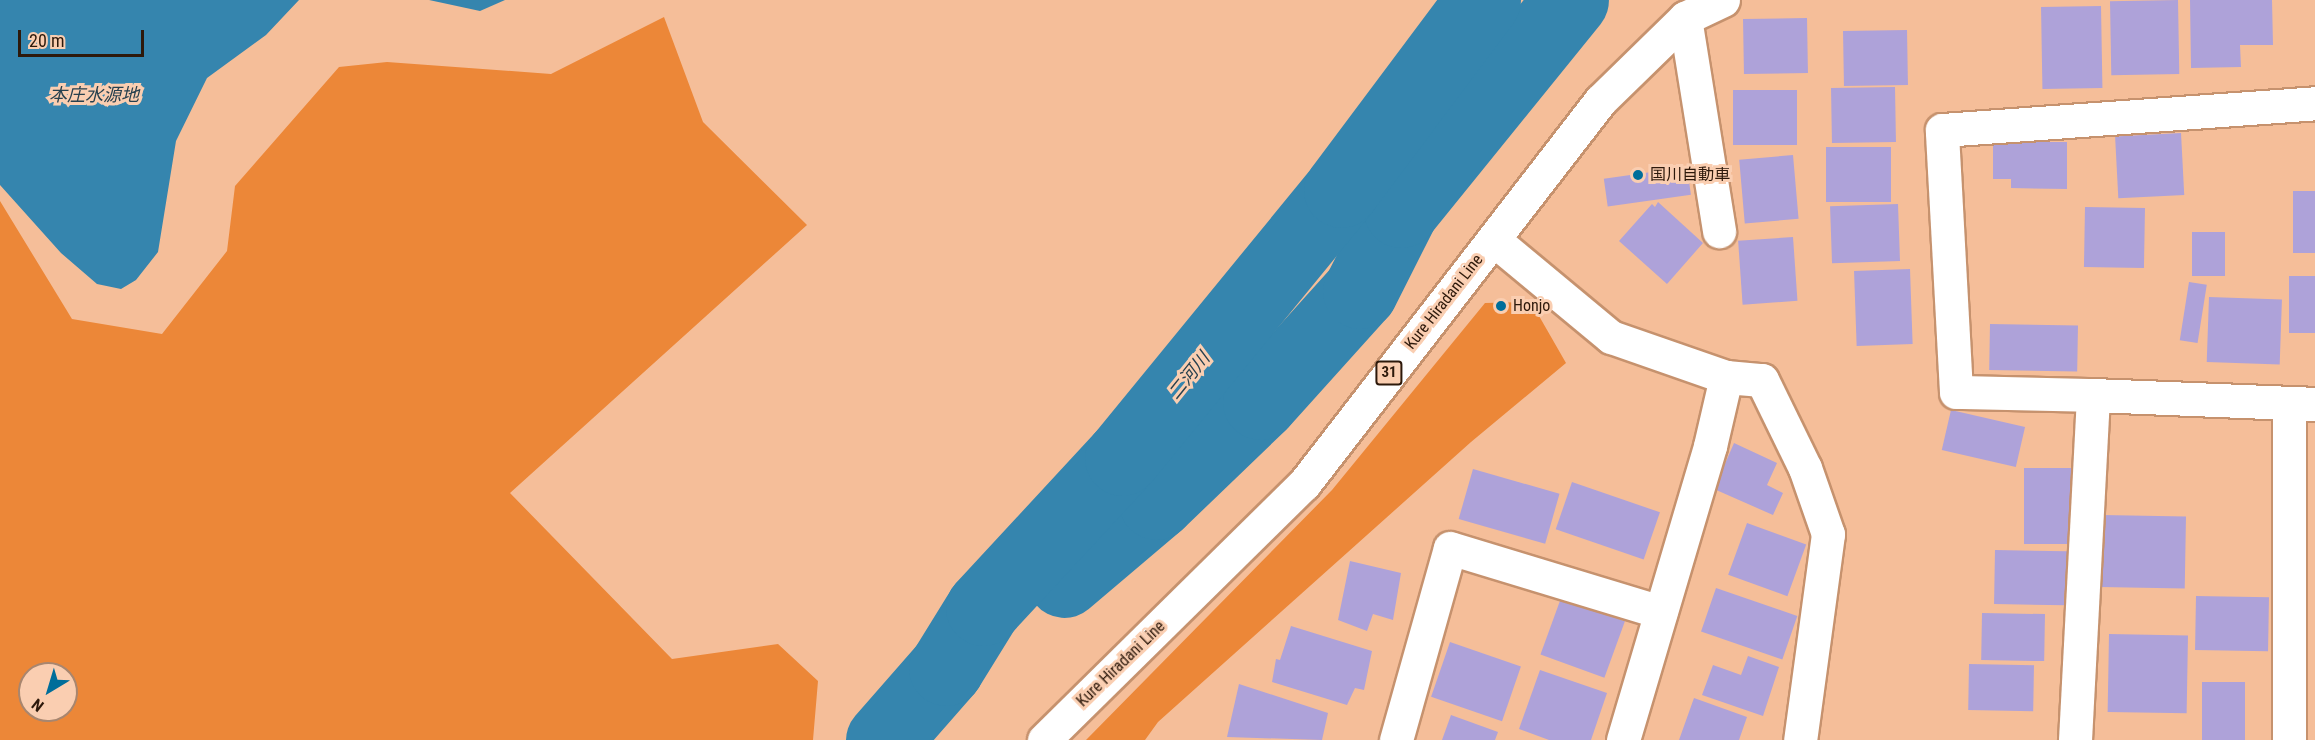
<!DOCTYPE html>
<meta charset="utf-8">
<style>
body{margin:0}
#map{position:relative;width:2315px;height:740px;overflow:hidden;background:#f5be99;font-family:"Roboto Condensed","Noto Sans JP",sans-serif}
div>[style]{position:absolute}
.green>*{inset:0;background:#ec8738}
.water>*{inset:0;background:#3585ae}
.river>*{height:75px;margin:-37.5px;padding:0 37.5px;transform-origin:37.5px;border-radius:37.5px;background:#3585ae}
.building>*{inset:0;background:#aea2d9;transform-origin:0 0}
.roads{filter:drop-shadow(2px 0 #c6926e) drop-shadow(-2px 0 #c6926e) drop-shadow(0 2px #c6926e) drop-shadow(0 -2px #c6926e)}
.minor>*{height:33px;margin:-16.5px;padding:0 16.5px;transform-origin:16.5px;border-radius:16.5px;background:#fff}
.major>*{height:33px;margin:-16.5px;padding:0 16.5px;transform-origin:16.5px;border-radius:16.5px;background:#fff}
.dots>*{width:16px;height:16px;translate:-50% -50%;box-sizing:border-box;border:3px solid #faceb1;border-radius:50%}
span{translate:-50% -50%;white-space:nowrap;text-align:center;line-height:1.15;-webkit-text-stroke:6px #faceb1;paint-order:stroke}
.shield-label span{padding:2px 4px;background:#faceb1;border:2px solid;border-radius:4px;-webkit-text-stroke-width:0}
.shield-label{font-size:15px;color:#2d190b;font-weight:700}
.poi-label{font-size:16px;color:#2d190b}
.left{translate:0 -50%;text-align:left}
.street-label{font-size:16px;color:#2d190b}
.water-label{font-size:18px;color:#27404e;font-style:italic}
.north{position:absolute;left:18px;top:662px;width:60px;height:60px;box-sizing:border-box;background:#faceb1;border:2px solid #a8866f;border-radius:50%;rotate:218deg;font-size:16px;font-weight:700;line-height:24px;text-align:center;color:#2d190b}
.north::after{content:'';display:block;margin:auto;width:21px;height:27px;background:#006e9a;clip-path:polygon(50% 0,100% 100%,50% 72%,0 100%)}
.scale{position:absolute;left:18px;top:30px;width:126px;height:27px;box-sizing:border-box;border:3px solid #2d190b;border-top:0;padding-left:8px;font-size:18px;line-height:21px;white-space:nowrap;color:#2d190b;-webkit-text-stroke:4px #faceb1;paint-order:stroke}
</style>
<div id="map">
<div class="green">
<i style="clip-path:polygon(evenodd,664px 17px,703px 122px,807px 225px,510px 493px,672px 659px,778px 644px,818px 681px,813px 740px,0 740px,0 201px,72px 319px,162px 334px,227px 251px,235px 186px,339px 67px,387px 62px,551px 74px,664px 17px,30px 674px,66px 674px,66px 710px,30px 710px,30px 674px)"></i>
<i style="clip-path:polygon(1531px 302px,1566px 363px,1471px 442px,1158px 722px,1145px 740px,1086px 740px,1332px 490px,1485px 303px)"></i>
</div>
<div class="water">
<i style="clip-path:polygon(0 0,299px 0,266px 35px,207px 78px,176px 141px,158px 252px,136px 280px,121px 289px,97px 284px,61px 253px,0 185px)"></i>
<i style="clip-path:polygon(429px 0,505px 0,480px 11px)"></i>
</div>
<div class="river">
<i style="left:1064px;top:580px;width:121px;rotate:-40.3deg"></i>
<i style="left:1156px;top:502px;width:144px;rotate:-43.9deg"></i>
<i style="left:1260px;top:402px;width:149px;rotate:-48deg"></i>
<i style="left:1360px;top:291px;width:91px;rotate:-63.2deg"></i>
<i style="left:1401px;top:210px;width:270px;rotate:-51deg"></i>
<i style="left:883px;top:740px;width:96px;rotate:-48.8deg"></i>
<i style="left:946px;top:668px;width:70px;rotate:-58.3deg"></i>
<i style="left:983px;top:608px;width:205px;rotate:-47.2deg"></i>
<i style="left:1122px;top:458px;width:346px;rotate:-50.7deg"></i>
<i style="left:1341px;top:190px;width:237px;rotate:-53.2deg"></i>
</div>
<div class="building">
<i style="left:2178px;top:0;width:74px;height:68px;rotate:89deg"></i>
<i style="clip-path:polygon(2190px 0,2272px 0,2273px 45px,2240px 45px,2241px 67px,2191px 68px)"></i>
<i style="left:2101px;top:6px;width:82px;height:60px;rotate:89deg"></i>
<i style="left:1807px;top:18px;width:55px;height:64px;rotate:89deg"></i>
<i style="left:1907px;top:30px;width:55px;height:64px;rotate:89deg"></i>
<i style="left:1895px;top:87px;width:55px;height:64px;rotate:89deg"></i>
<i style="left:1733px;top:90px;width:64px;height:55px"></i>
<i style="left:2181px;top:133px;width:62px;height:66px;rotate:87deg"></i>
<i style="clip-path:polygon(1993px 142px,2067px 142px,2067px 189px,2011px 188px,2011px 179px,1993px 179px)"></i>
<i style="left:1826px;top:147px;width:65px;height:55px"></i>
<i style="left:1793px;top:155px;width:64px;height:54px;rotate:85deg"></i>
<i style="left:1687px;top:167px;width:28px;height:84px;rotate:82deg"></i>
<i style="left:2293px;top:191px;width:22px;height:62px"></i>
<i style="clip-path:polygon(1658px 202px,1703px 243px,1667px 284px,1619px 241px,1652px 204px,1655px 207px)"></i>
<i style="left:1898px;top:204px;width:57px;height:68px;rotate:88deg"></i>
<i style="left:2085px;top:207px;width:60px;height:60px;rotate:1deg"></i>
<i style="left:2192px;top:232px;width:33px;height:44px"></i>
<i style="left:1793px;top:237px;width:64px;height:55px;rotate:86deg"></i>
<i style="left:1910px;top:269px;width:75px;height:56px;rotate:88deg"></i>
<i style="left:2289px;top:276px;width:26px;height:57px"></i>
<i style="left:2189px;top:282px;width:18px;height:59px;rotate:9deg"></i>
<i style="left:2209px;top:297px;width:73px;height:65px;rotate:2deg"></i>
<i style="left:1990px;top:324px;width:88px;height:46px;rotate:1deg"></i>
<i style="left:1951px;top:410px;width:76px;height:41px;rotate:13deg"></i>
<i style="clip-path:polygon(1734px 443px,1777px 463px,1767px 485px,1783px 493px,1773px 515px,1714px 489px)"></i>
<i style="left:2024px;top:468px;width:48px;height:76px"></i>
<i style="left:1473px;top:469px;width:90px;height:52px;rotate:16deg"></i>
<i style="left:1572px;top:482px;width:93px;height:50px;rotate:19deg"></i>
<i style="left:2102px;top:515px;width:84px;height:72px;rotate:1deg"></i>
<i style="left:1747px;top:523px;width:63px;height:55px;rotate:20deg"></i>
<i style="left:1995px;top:550px;width:72px;height:54px;rotate:1deg"></i>
<i style="clip-path:polygon(1350px 561px,1401px 573px,1393px 620px,1373px 614px,1367px 631px,1338px 620px)"></i>
<i style="left:1716px;top:588px;width:86px;height:46px;rotate:19deg"></i>
<i style="left:2196px;top:596px;width:73px;height:54px;rotate:1deg"></i>
<i style="left:1561px;top:598px;width:68px;height:60px;rotate:20deg"></i>
<i style="left:1982px;top:613px;width:63px;height:47px;rotate:1deg"></i>
<i style="clip-path:polygon(1291px 626px,1372px 651px,1364px 690px,1355px 688px,1347px 705px,1272px 682px,1276px 659px,1280px 660px)"></i>
<i style="left:2109px;top:634px;width:79px;height:78px;rotate:1deg"></i>
<i style="left:1450px;top:642px;width:75px;height:58px;rotate:19deg"></i>
<i style="clip-path:polygon(1748px 656px,1779px 667px,1763px 716px,1702px 695px,1713px 665px,1741px 675px)"></i>
<i style="left:1969px;top:664px;width:65px;height:46px;rotate:1deg"></i>
<i style="clip-path:polygon(1540px 670px,1607px 693px,1591px 740px,1549px 740px,1519px 729px)"></i>
<i style="left:2202px;top:682px;width:43px;height:58px"></i>
<i style="clip-path:polygon(1239px 684px,1328px 713px,1322px 740px,1227px 737px)"></i>
<i style="clip-path:polygon(1694px 698px,1747px 717px,1739px 740px,1679px 740px)"></i>
<i style="clip-path:polygon(1451px 715px,1498px 732px,1495px 740px,1442px 740px)"></i>
</div>
<div class="roads">
<div class="minor">
<i style="left:1685px;top:18px;width:216px;rotate:80.9deg"></i>
<i style="left:1494px;top:240px;width:152px;rotate:39.7deg"></i>
<i style="left:1611px;top:337px;width:122px;rotate:19.2deg"></i>
<i style="left:1726px;top:377px;width:36px;rotate:5deg"></i>
<i style="left:1762px;top:380px;width:98px;rotate:64deg"></i>
<i style="left:1805px;top:468px;width:70px;rotate:70.8deg"></i>
<i style="left:1828px;top:534px;width:208px;rotate:97.7deg"></i>
<i style="left:2093px;top:395px;width:137px;rotate:-178.7deg"></i>
<i style="left:1956px;top:392px;width:262px;rotate:-93.1deg"></i>
<i style="left:1942px;top:130px;width:374px;rotate:-4.1deg"></i>
<i style="left:1396px;top:740px;width:199px;rotate:-74.3deg"></i>
<i style="left:1450px;top:548px;width:220px;rotate:16.9deg"></i>
<i style="left:1623px;top:740px;width:307px;rotate:-73.5deg"></i>
<i style="left:1710px;top:446px;width:71px;rotate:-76.9deg"></i>
<i style="left:2075px;top:740px;width:345px;rotate:-87deg"></i>
<i style="left:2093px;top:395px;width:222px;rotate:2.3deg"></i>
<i style="left:2289px;top:740px;width:335px;rotate:-90deg"></i>
</div>
<div class="major">
<i style="left:1044px;top:740px;width:365px;rotate:-44.6deg"></i>
<i style="left:1304px;top:484px;width:484px;rotate:-52.3deg"></i>
<i style="left:1600px;top:101px;width:119px;rotate:-44.3deg"></i>
<i style="left:1685px;top:18px;width:42px;rotate:-25.3deg"></i>
</div>
</div>
<div class="dots">
<i style="left:1638px;top:175px;background:#006e9a"></i>
<i style="left:1501px;top:306px;background:#006e9a"></i>
</div>
<div class="shield-label">
<span style="left:1389px;top:373px">31</span>
</div>
<div class="poi-label">
<span class="left" style="left:1650px;top:175px">国川自動車</span>
<span class="left" style="left:1513px;top:306px">Honjo</span>
</div>
<div class="street-label">
<span style="left:1444px;top:302px;rotate:-52deg">Kure Hiradani Line</span>
<span style="left:1121px;top:664px;rotate:-44deg">Kure Hiradani Line</span>
</div>
<div class="water-label">
<span style="left:94px;top:95px">本庄水源地</span>
<span style="left:1189px;top:376px;rotate:-51deg">二河川</span>
</div>
<div class="north">N</div>
<div class="scale">20 m</div>
</div>
